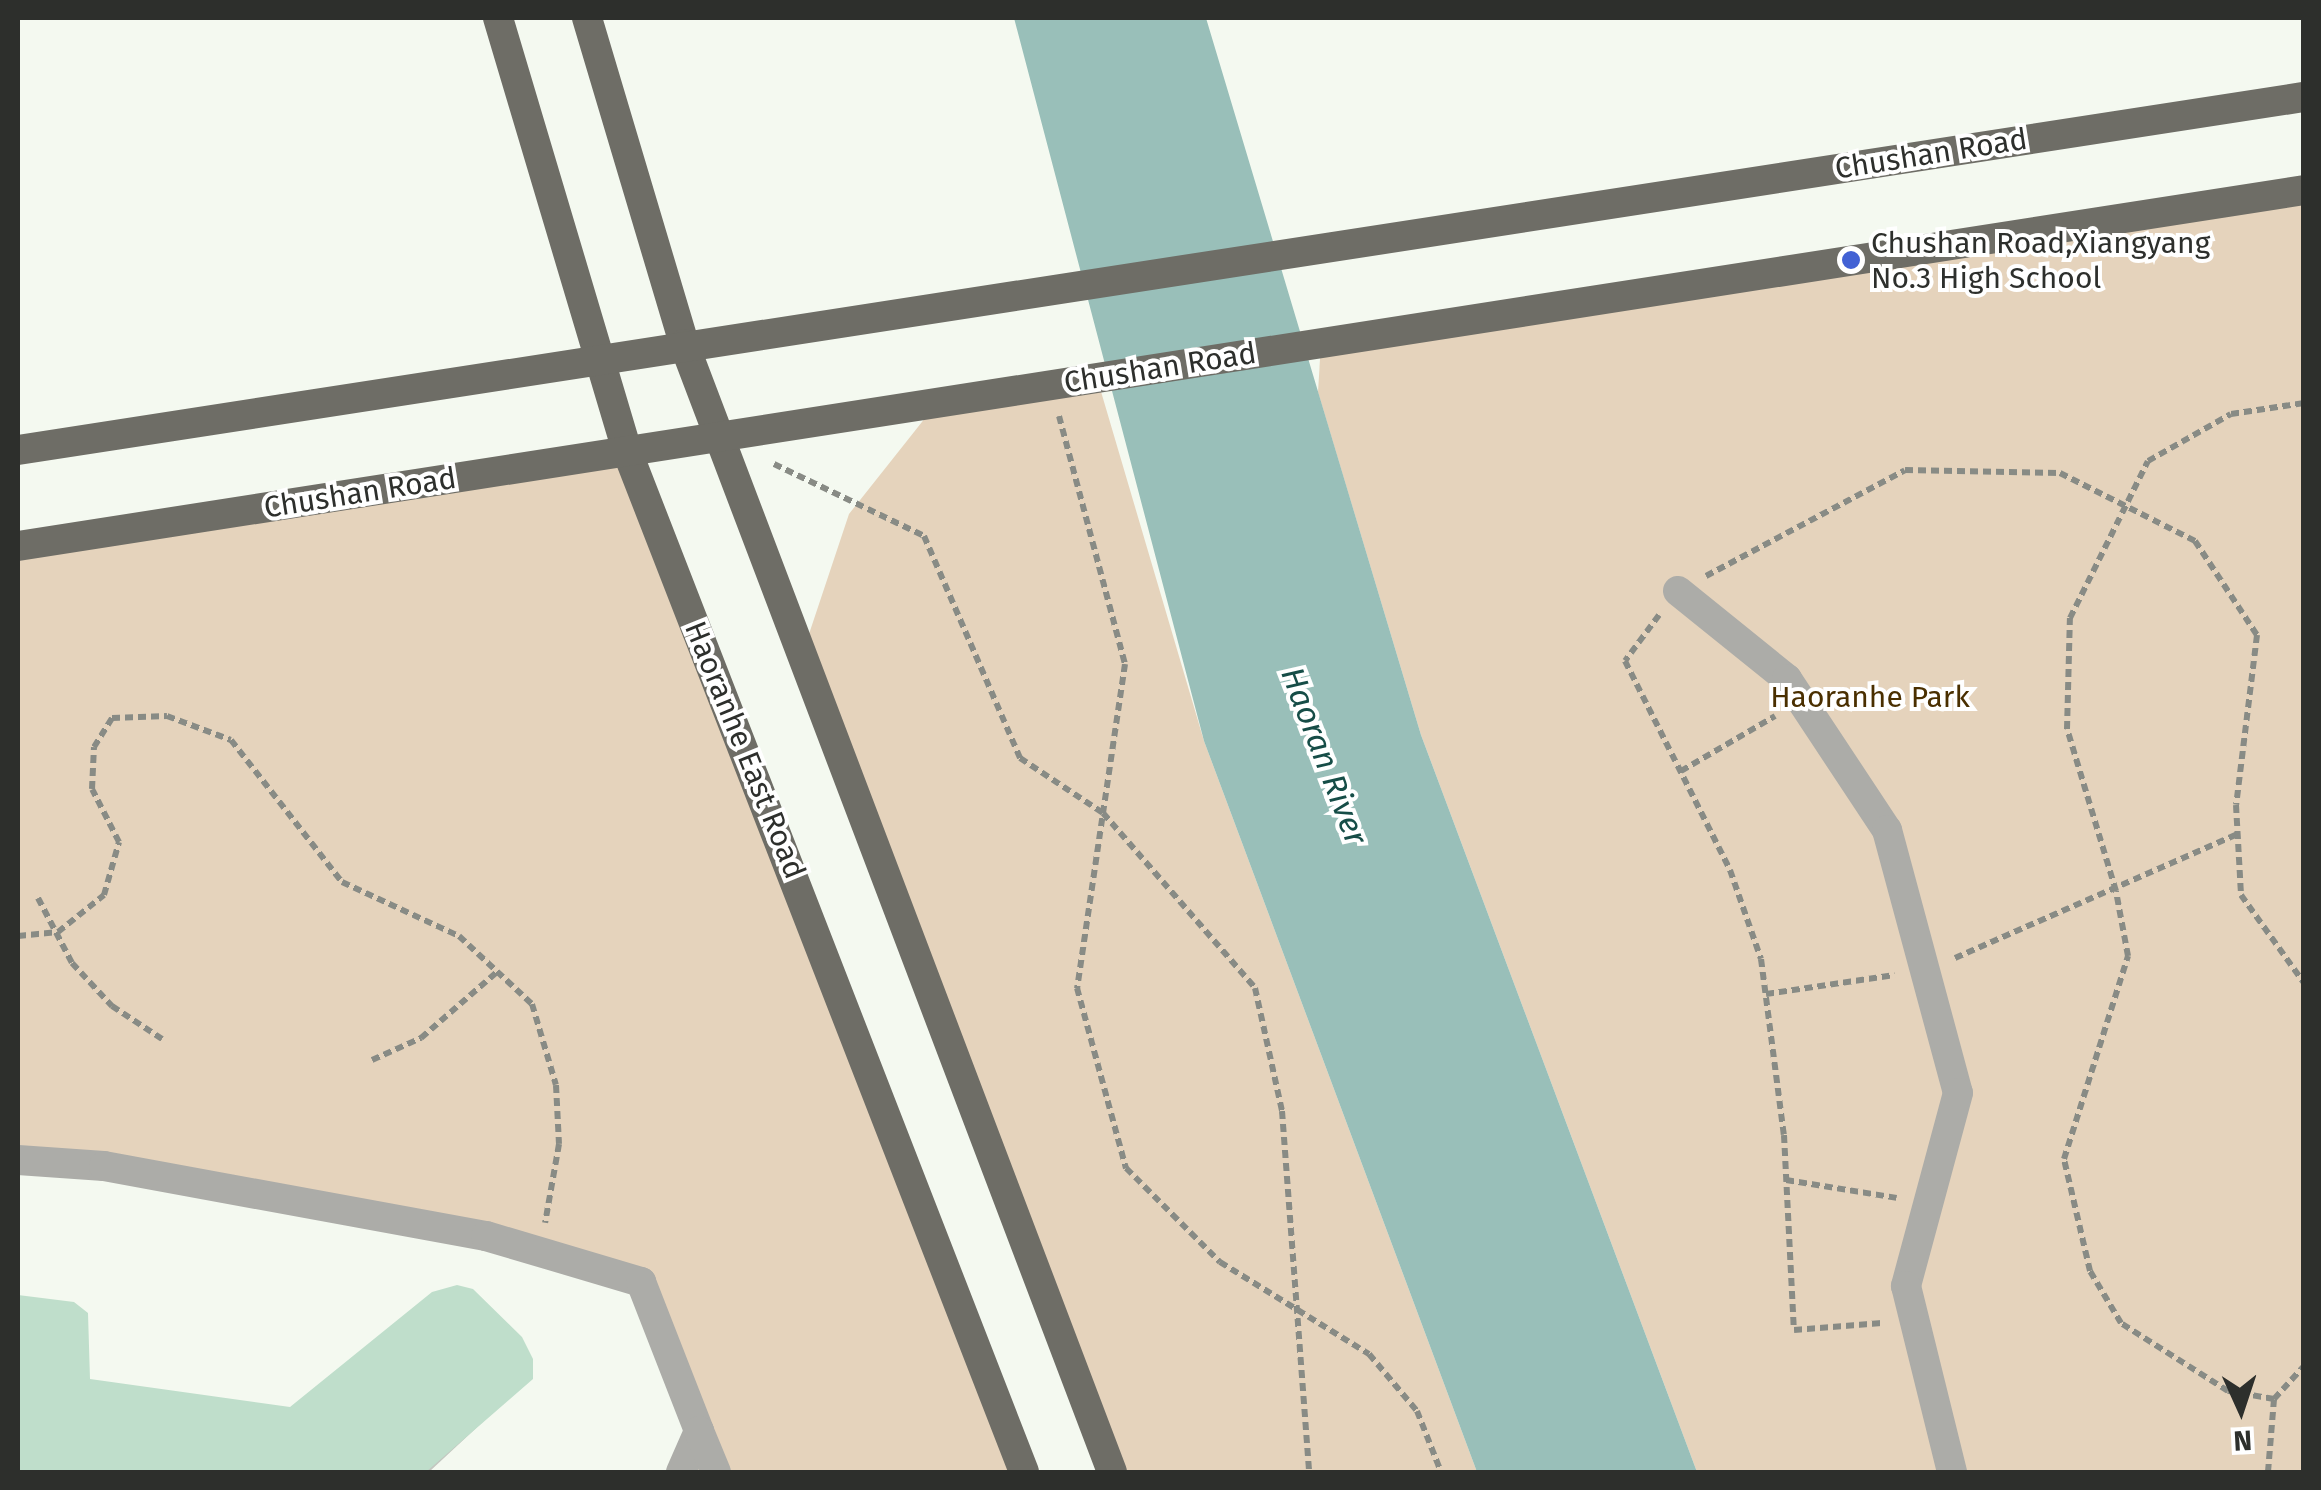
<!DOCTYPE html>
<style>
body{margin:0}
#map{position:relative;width:2321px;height:1490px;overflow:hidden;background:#f4f9f0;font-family:"Fira Sans",sans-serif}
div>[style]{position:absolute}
.green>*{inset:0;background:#e5d3bc}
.water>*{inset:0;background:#99bfb9}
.shadow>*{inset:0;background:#0003}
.building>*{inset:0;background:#bfdecb}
.path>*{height:6px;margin-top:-3px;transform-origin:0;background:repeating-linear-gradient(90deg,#888b85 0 8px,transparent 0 13px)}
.minor>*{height:30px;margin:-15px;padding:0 15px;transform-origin:15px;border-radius:15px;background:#acaca8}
.major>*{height:30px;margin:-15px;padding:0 15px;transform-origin:15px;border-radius:15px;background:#6e6d66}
.dots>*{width:28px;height:28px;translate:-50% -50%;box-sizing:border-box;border:5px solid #fff;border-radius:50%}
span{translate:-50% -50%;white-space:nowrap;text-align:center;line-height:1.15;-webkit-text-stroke:8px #fff;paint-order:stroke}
.street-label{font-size:30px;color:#2d2f2c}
.poi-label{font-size:30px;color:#2d2f2c}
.left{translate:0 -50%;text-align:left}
.park-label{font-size:30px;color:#4a2f00}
.water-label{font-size:32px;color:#164d47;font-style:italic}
.frame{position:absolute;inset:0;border:20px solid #2d2f2c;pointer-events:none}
.north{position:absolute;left:2191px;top:1360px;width:100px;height:100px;-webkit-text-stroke:8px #fff;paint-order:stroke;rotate:177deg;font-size:28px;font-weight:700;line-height:40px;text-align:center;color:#2d2f2c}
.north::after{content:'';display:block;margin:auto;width:35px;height:45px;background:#2d2f2c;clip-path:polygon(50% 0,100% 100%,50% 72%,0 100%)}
</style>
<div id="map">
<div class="green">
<i style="clip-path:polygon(2303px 190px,2303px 1472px,1697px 1472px,1421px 735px,1318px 392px,1321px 343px)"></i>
<i style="clip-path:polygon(1097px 378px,1204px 741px,1477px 1472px,1112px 1472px,802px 655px,849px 514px,937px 403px)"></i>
<i style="clip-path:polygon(627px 451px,1024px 1472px,681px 1472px,698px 1431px,641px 1282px,568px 1256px,18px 1160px,18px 546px)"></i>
</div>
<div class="water">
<i style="clip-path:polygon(1014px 18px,1206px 18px,1421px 735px,1697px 1472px,1477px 1472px,1204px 741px)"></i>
</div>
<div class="shadow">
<i style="clip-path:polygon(18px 1297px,73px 1305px,87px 1381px,290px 1409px,530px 1378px,429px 1472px,18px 1472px)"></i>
</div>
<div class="building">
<i style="clip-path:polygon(457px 1285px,473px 1289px,522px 1337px,533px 1359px,533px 1379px,426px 1472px,18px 1472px,18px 1295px,74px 1302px,88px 1313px,90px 1379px,290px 1407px,432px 1292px)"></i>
</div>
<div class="path">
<i style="left:1059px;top:416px;width:257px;rotate:75.1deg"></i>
<i style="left:1125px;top:664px;width:328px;rotate:98.4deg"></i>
<i style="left:1077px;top:988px;width:187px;rotate:74.8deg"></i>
<i style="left:1126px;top:1168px;width:133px;rotate:45deg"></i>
<i style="left:1220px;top:1262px;width:175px;rotate:31.7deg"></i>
<i style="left:1369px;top:1354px;width:75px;rotate:49.9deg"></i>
<i style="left:1417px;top:1411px;width:66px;rotate:68.5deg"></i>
<i style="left:774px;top:464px;width:166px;rotate:25.6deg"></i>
<i style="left:924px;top:536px;width:242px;rotate:66.6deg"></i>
<i style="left:1020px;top:758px;width:100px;rotate:33.5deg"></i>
<i style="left:1103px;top:813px;width:232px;rotate:49deg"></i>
<i style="left:1255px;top:988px;width:126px;rotate:77.6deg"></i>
<i style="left:1282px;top:1111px;width:362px;rotate:85.7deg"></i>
<i style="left:1706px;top:576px;width:225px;rotate:-28deg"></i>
<i style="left:1905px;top:470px;width:155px;rotate:1.1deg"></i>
<i style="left:2060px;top:473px;width:151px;rotate:26.7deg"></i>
<i style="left:2195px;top:541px;width:113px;rotate:56.6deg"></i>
<i style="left:2257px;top:635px;width:171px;rotate:97deg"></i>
<i style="left:2236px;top:805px;width:90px;rotate:86.8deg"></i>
<i style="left:2241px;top:895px;width:108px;rotate:54.4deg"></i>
<i style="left:1659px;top:615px;width:57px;rotate:126.5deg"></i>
<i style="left:1625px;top:661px;width:234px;rotate:63.3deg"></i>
<i style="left:1730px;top:870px;width:94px;rotate:70.8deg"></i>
<i style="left:1761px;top:959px;width:177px;rotate:82.6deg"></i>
<i style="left:1784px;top:1135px;width:195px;rotate:87.1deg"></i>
<i style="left:1794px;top:1330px;width:88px;rotate:-4.5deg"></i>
<i style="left:1681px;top:771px;width:109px;rotate:-30.3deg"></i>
<i style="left:38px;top:898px;width:73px;rotate:62.4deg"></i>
<i style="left:72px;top:963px;width:59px;rotate:47.1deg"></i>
<i style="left:112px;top:1006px;width:60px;rotate:33.4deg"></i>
<i style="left:18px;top:936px;width:40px;rotate:-5.7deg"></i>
<i style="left:58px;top:932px;width:59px;rotate:-38.8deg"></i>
<i style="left:104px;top:895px;width:55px;rotate:-74.2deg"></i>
<i style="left:119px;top:842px;width:59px;rotate:-117deg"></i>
<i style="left:92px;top:789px;width:42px;rotate:-87.3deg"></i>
<i style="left:94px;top:747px;width:34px;rotate:-58deg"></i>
<i style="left:112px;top:718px;width:55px;rotate:-2.1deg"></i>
<i style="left:167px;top:716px;width:68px;rotate:20.6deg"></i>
<i style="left:231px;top:740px;width:180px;rotate:52deg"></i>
<i style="left:342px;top:882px;width:129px;rotate:24.8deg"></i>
<i style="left:459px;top:936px;width:100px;rotate:43deg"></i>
<i style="left:532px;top:1004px;width:84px;rotate:73.5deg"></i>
<i style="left:556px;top:1085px;width:59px;rotate:87.1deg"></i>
<i style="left:559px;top:1144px;width:80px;rotate:100deg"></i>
<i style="left:1955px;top:958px;width:308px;rotate:-23.7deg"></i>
<i style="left:1766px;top:994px;width:130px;rotate:-8.4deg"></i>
<i style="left:372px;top:1060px;width:54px;rotate:-24.2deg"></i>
<i style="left:421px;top:1038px;width:101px;rotate:-41deg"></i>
<i style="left:1786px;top:1180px;width:112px;rotate:9.2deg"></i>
<i style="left:2274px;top:1399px;width:47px;rotate:-170.1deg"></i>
<i style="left:2228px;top:1391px;width:127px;rotate:-147.6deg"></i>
<i style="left:2121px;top:1323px;width:61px;rotate:-120.8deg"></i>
<i style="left:2090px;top:1271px;width:115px;rotate:-103.1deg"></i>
<i style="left:2064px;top:1159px;width:213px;rotate:-72.5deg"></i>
<i style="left:2128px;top:956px;width:66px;rotate:-100.5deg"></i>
<i style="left:2116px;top:891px;width:169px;rotate:-106.8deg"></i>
<i style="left:2067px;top:729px;width:111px;rotate:-88.5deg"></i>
<i style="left:2070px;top:618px;width:175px;rotate:-63.6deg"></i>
<i style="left:2148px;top:461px;width:95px;rotate:-29.5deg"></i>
<i style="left:2231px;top:414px;width:74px;rotate:-8.6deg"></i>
<i style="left:2268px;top:1472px;width:73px;rotate:-85.3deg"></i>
<i style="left:2274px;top:1399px;width:45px;rotate:-47.7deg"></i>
</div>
<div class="minor">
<i style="left:1678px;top:591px;width:140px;rotate:38.9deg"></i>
<i style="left:1787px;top:679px;width:181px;rotate:56.5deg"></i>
<i style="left:1887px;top:830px;width:272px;rotate:74.9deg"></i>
<i style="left:1958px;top:1093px;width:200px;rotate:105.1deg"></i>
<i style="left:1906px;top:1286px;width:192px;rotate:76.1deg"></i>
<i style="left:18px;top:1160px;width:86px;rotate:4deg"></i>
<i style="left:104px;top:1166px;width:388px;rotate:10.4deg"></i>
<i style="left:486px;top:1236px;width:162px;rotate:16.5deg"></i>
<i style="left:641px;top:1282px;width:160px;rotate:68.7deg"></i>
<i style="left:699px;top:1431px;width:45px;rotate:113.7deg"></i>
<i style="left:699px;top:1431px;width:44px;rotate:67.5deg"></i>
</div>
<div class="major">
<i style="left:498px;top:18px;width:452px;rotate:73.4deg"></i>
<i style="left:627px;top:451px;width:1095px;rotate:68.75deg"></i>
<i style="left:587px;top:18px;width:340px;rotate:73.4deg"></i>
<i style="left:684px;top:344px;width:1206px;rotate:69.22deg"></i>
<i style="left:18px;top:450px;width:2313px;rotate:-8.78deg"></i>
<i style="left:18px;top:546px;width:2314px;rotate:-8.85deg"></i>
</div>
<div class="dots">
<i style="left:1851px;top:260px;background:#4261d4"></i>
</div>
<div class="street-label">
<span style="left:1931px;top:154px;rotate:-9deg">Chushan Road</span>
<span style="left:1160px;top:368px;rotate:-9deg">Chushan Road</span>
<span style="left:360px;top:493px;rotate:-9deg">Chushan Road</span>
<span style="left:745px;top:750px;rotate:68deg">Haoranhe East Road</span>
</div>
<div class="poi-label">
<span class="left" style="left:1871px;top:260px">Chushan Road,Xiangyang<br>No.3 High School</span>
</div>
<div class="park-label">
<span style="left:1870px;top:697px">Haoranhe Park</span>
</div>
<div class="water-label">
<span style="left:1324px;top:756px;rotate:69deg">Haoran River</span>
</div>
<div class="frame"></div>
<div class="north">N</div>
</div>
